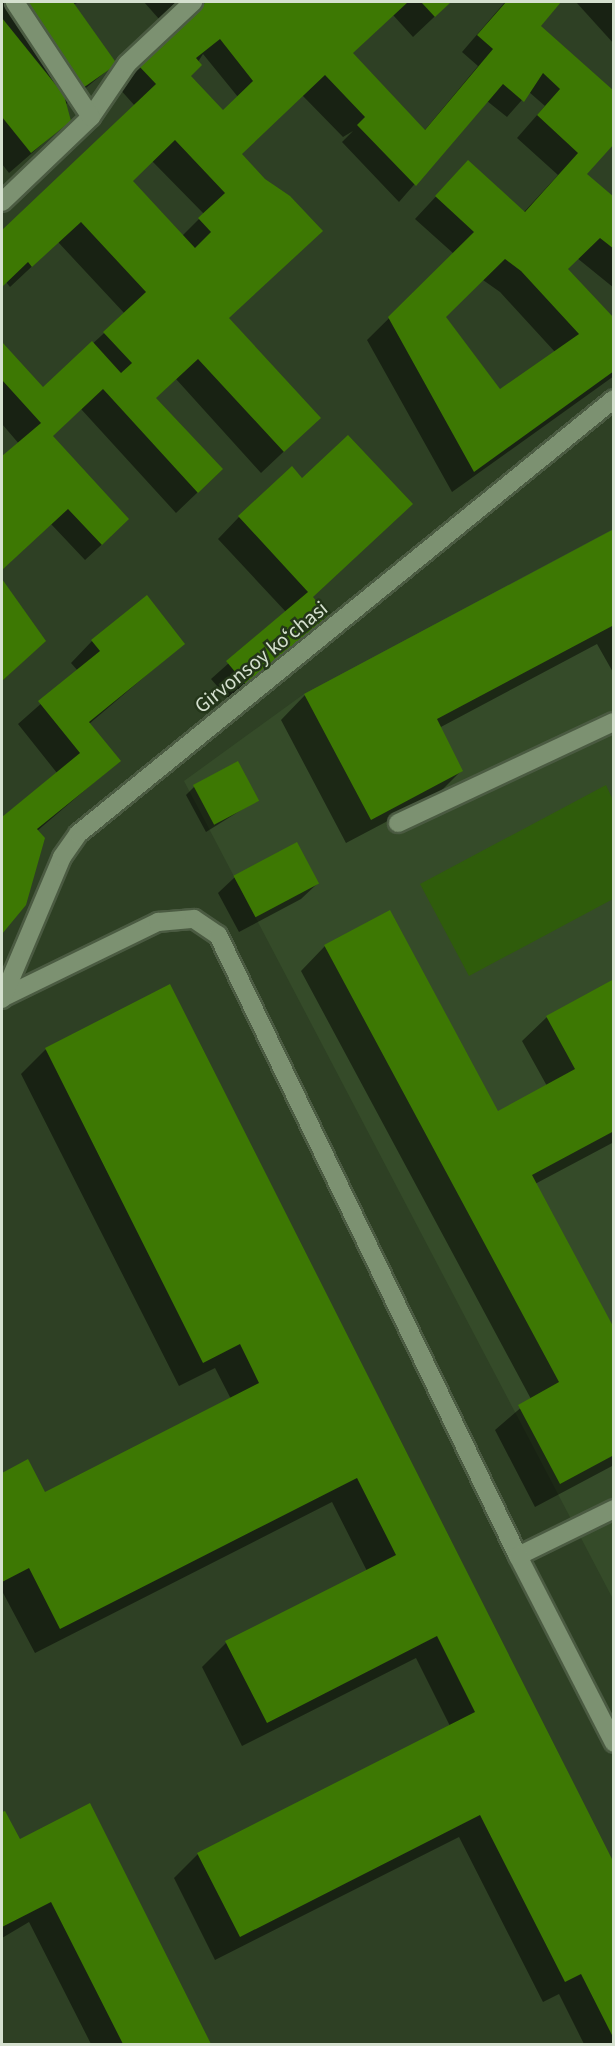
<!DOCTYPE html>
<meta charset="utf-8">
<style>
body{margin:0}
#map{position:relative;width:615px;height:2046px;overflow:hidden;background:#2e4024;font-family:"Source Sans 3",sans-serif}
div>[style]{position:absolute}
.built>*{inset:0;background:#354b29}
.green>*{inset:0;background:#2f5c0b}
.shadow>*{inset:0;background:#0007}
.building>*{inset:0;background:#3d7803;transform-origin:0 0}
.roads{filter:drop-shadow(2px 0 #4b5b42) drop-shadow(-2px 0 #4b5b42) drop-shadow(0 2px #4b5b42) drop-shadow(0 -2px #4b5b42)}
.lane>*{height:18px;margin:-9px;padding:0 9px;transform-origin:9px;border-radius:9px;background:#7c9171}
.street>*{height:18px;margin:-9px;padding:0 9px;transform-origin:9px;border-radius:9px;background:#7c9171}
span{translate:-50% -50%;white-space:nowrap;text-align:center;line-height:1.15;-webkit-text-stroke:5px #24361a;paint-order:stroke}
.street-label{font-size:21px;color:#d5e0cf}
.frame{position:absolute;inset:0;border:3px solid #d5e0cf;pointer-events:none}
</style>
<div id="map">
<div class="built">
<i style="clip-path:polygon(613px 529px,613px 1599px,184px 781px,304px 694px)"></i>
</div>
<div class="green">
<i style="clip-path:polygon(606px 785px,613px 800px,613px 899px,469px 976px,420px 884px)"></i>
</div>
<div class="shadow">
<i style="clip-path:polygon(2px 2px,79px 2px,73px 5px,115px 64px,65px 105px,70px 120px,9px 173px,2px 164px)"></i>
<i style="clip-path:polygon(144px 2px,180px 2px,159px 19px)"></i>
<i style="clip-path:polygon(evenodd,209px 2px,450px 2px,413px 37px,393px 15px,351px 54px,424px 131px,478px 66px,462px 52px,505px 2px,559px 2px,538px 26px,614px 93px,585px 174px,614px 199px,614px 288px,577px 258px,566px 269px,614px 321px,614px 376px,452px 492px,367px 340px,454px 254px,415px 219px,468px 162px,524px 212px,558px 175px,517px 138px,545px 106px,529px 92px,507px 117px,487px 101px,399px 202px,342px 142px,353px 131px,343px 137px,302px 95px,240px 155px,227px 319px,297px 439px,261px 473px,176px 379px,155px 398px,199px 491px,176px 513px,81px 409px,52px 436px,111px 536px,85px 560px,51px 524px,2px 569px,2px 459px,20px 445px,2px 424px,2px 344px,43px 389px,125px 314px,58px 242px,10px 287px,6px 282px,2px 287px,2px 235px,135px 106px,118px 87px,174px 30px,209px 2px,203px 54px,238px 97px,223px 112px,189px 76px,203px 54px,209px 2px,152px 161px,204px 214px,182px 236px,131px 181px,152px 161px,209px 2px,483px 280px,500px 292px,555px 352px,500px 391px,444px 317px,483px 280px)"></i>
<i style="clip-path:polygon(576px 2px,614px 2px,614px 44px)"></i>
<i style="clip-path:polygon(302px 480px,311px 598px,326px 615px,230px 701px,211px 679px,286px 612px,218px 539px,239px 517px)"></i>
<i style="clip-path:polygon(614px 531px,614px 674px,597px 644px,439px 728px,461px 771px,437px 795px,346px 843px,281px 720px,305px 695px)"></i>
<i style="clip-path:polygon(2px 586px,44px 641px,2px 681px)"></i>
<i style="clip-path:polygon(92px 641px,183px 644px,89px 724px,119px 761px,37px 831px,25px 905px,2px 932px,2px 819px,57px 773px,18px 724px,78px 671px,71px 663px)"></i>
<i style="clip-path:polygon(194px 787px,257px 800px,206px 832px,186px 795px)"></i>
<i style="clip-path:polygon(235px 877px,318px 883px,301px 899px,239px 932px,218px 893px)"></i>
<i style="clip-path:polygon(325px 946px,497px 1113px,547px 1086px,522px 1041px,547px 1017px,614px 981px,614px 1142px,535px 1184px,614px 1331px,614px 1465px,535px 1507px,495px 1430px,531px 1399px,301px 971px)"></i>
<i style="clip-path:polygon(170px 986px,614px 1866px,614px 2044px,584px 2044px,559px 1994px,543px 2002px,459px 1837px,215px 1960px,174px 1878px,198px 1854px,450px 1726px,416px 1658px,242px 1746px,202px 1667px,226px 1643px,367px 1571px,332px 1502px,35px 1653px,2px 1591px,2px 1474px,28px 1461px,44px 1494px,231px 1399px,215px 1368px,179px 1386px,21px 1074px,45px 1050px)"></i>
<i style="clip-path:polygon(89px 1805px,210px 2044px,91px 2044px,29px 1922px,2px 1938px,2px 1814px,4px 1813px,19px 1841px)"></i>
</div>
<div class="building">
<i style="clip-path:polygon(25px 2px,73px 2px,117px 64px,83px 88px)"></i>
<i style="clip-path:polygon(evenodd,206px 2px,408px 2px,353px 53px,425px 130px,493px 49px,477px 35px,506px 2px,561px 2px,541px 26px,614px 91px,614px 144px,587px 174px,614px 197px,614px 249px,600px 238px,568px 269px,614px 318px,614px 371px,474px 472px,388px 317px,474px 232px,435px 196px,468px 160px,525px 212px,578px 153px,537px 115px,560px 89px,543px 73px,524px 102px,503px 84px,416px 186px,357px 125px,365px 117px,325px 75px,242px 154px,265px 179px,290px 196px,323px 231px,229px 318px,321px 418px,284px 452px,198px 359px,156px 398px,223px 469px,198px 493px,103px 389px,53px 436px,129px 519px,102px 545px,68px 509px,2px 570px,2px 456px,41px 423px,2px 380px,2px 342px,43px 387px,92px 341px,121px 373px,132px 363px,103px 332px,146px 292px,81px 222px,32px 267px,28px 262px,2px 287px,2px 230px,156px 84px,138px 65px,206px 2px,220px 39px,253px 81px,223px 110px,191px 76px,202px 65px,196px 58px,220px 39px,206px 2px,175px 140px,225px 193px,198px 218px,211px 232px,195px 248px,133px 181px,175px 140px,206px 2px,505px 259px,521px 271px,579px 334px,500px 389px,446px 317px,505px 259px)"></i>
<i style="clip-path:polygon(421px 2px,451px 2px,435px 17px)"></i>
<i style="clip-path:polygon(2px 18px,64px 95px,71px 121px,31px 153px,2px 117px)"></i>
<i style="clip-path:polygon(348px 435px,413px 504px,313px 597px,328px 615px,247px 686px,226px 661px,308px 592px,238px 516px,292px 466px,302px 478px)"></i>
<i style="clip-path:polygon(614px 529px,614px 625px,437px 719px,463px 771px,371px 820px,304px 694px)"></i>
<i style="clip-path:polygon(2px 579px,46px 641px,2px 681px)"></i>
<i style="clip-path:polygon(147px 595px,185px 644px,89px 722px,121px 761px,37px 829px,45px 838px,26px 905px,2px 934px,2px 817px,80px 753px,38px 701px,100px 651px,91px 640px)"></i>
<i style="left:238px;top:761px;width:45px;height:51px;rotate:62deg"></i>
<i style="left:297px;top:842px;width:47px;height:72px;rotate:62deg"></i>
<i style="clip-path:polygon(390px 910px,498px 1111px,575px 1069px,546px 1016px,614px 979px,614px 1131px,532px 1175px,614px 1328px,614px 1455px,560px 1484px,518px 1405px,559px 1382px,324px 945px)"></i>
<i style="clip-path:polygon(170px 984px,614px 1863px,614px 2039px,581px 1974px,565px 1982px,480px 1815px,240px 1937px,197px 1853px,475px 1712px,437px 1636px,267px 1723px,225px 1641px,396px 1555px,357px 1478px,60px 1629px,29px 1568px,2px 1582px,2px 1473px,28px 1459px,45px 1492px,259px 1383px,240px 1344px,203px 1363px,45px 1048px)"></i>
<i style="clip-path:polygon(90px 1803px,211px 2044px,123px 2044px,51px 1902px,2px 1927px,2px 1812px,5px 1811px,20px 1839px)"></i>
</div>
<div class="roads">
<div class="lane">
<i style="left:91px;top:117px;width:64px;rotate:-55.8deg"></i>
<i style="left:127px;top:64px;width:91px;rotate:-43.2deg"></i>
<i style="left:398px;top:823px;width:238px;rotate:-25.1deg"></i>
<i style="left:518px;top:1556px;width:107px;rotate:-26.1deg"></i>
</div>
<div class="street">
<i style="left:2px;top:202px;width:123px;rotate:-43.7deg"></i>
<i style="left:91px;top:117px;width:138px;rotate:-123.5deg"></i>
<i style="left:2px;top:998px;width:174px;rotate:-26deg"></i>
<i style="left:158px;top:922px;width:36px;rotate:-5deg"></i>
<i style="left:194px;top:919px;width:29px;rotate:34deg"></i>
<i style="left:218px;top:935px;width:690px;rotate:64.22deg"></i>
<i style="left:518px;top:1556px;width:210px;rotate:62.8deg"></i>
<i style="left:2px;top:999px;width:154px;rotate:-67.1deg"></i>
<i style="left:62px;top:857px;width:28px;rotate:-55deg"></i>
<i style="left:78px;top:834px;width:690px;rotate:-39.06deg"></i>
</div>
</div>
<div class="street-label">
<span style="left:261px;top:657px;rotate:-39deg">Girvonsoy koʻchasi</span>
</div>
<div class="frame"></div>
</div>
